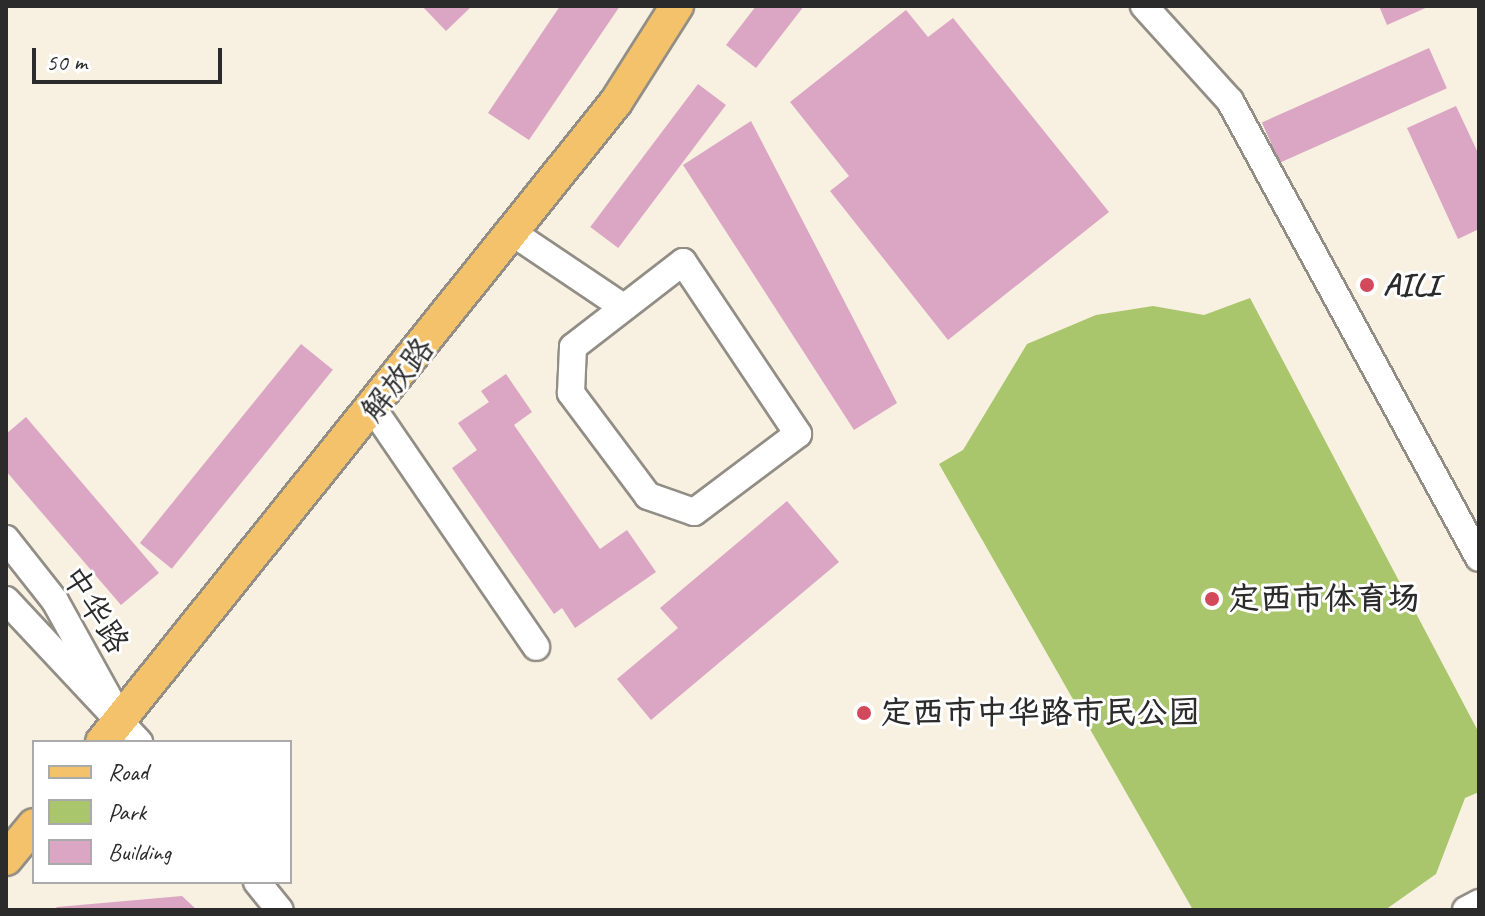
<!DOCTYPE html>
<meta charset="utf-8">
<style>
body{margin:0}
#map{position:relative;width:1485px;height:916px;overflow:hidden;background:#f8f0e1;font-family:Caveat,"LXGW WenKai TC",sans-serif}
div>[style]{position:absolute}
.green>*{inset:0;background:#aac66d}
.building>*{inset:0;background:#daa6c4;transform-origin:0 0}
.roads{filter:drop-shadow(2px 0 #928e86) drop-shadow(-2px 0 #928e86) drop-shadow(0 2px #928e86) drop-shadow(0 -2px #928e86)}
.minor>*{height:26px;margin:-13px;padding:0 13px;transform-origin:13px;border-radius:13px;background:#fff}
.major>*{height:32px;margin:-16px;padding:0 16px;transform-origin:16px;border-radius:16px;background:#f3c26a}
.dots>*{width:22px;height:22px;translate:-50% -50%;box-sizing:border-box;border:4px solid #fff;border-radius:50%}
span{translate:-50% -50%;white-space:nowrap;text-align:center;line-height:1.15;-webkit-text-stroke:6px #fff;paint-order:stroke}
.poi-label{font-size:32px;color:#2b2b2b;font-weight:700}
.left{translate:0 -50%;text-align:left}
.street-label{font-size:32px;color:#2b2b2b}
.frame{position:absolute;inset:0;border:8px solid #2b2b2b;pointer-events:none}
.legend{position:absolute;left:32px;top:740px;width:260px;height:144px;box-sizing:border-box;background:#fff;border:2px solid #aaa;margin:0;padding:10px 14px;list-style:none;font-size:24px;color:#2b2b2b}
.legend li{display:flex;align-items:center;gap:16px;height:40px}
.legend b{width:40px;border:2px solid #aaa}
.scale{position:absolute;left:32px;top:48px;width:190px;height:36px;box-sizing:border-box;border:4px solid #2b2b2b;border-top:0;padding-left:10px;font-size:24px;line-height:28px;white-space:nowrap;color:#2b2b2b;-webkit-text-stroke:6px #fff;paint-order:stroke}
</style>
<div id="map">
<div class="green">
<i style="clip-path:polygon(1250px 298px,1479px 733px,1479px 792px,1465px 798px,1436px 874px,1385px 910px,1193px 910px,939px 464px,963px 450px,1027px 344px,1096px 315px,1153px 306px,1204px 315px)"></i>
</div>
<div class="building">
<i style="clip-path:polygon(422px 6px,472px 6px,446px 31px)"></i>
<i style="clip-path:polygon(560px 6px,620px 6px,529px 140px,488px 113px)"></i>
<i style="clip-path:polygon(756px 6px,804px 6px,756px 68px,726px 45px)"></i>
<i style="clip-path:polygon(1379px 6px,1430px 6px,1387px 25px)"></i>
<i style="clip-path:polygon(906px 10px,928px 37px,953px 18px,1109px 212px,948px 340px,830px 191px,849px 176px,790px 102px)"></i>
<i style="left:1429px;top:48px;width:44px;height:183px;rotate:66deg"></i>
<i style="left:698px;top:84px;width:35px;height:179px;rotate:37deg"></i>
<i style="clip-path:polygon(1456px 106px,1479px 155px,1479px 229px,1458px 239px,1407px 128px)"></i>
<i style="clip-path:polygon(751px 121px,897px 403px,854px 430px,683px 165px)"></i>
<i style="left:301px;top:344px;width:41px;height:256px;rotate:39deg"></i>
<i style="clip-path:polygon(506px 374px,532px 412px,514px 425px,600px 549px,627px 530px,656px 572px,575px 628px,562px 608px,554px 614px,452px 468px,477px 450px,458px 423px,489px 402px,481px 391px)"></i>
<i style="clip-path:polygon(26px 417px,159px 573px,121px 605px,6px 471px,6px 434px)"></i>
<i style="clip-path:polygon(787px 501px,839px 562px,651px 720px,617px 679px,678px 628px,660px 608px)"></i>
<i style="clip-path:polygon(182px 896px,197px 910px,54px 910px,57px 907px)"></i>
</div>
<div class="roads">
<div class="minor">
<i style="left:1144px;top:6px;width:128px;rotate:47.8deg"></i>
<i style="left:1230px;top:101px;width:520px;rotate:61.42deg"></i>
<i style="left:513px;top:233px;width:129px;rotate:33.9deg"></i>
<i style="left:683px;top:262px;width:207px;rotate:56.2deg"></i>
<i style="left:798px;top:434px;width:130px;rotate:143.1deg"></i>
<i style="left:694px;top:512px;width:49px;rotate:-160.8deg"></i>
<i style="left:648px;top:496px;width:129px;rotate:-126.8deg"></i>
<i style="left:571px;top:393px;width:46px;rotate:-87.5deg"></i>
<i style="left:573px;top:347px;width:139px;rotate:-37.7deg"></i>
<i style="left:374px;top:410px;width:287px;rotate:55.6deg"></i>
<i style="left:6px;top:539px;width:79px;rotate:51.7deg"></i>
<i style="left:55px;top:601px;width:136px;rotate:61deg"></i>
<i style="left:6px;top:600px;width:195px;rotate:46.9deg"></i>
<i style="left:257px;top:882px;width:36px;rotate:51deg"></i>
<i style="left:1466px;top:910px;width:15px;rotate:-28deg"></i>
</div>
<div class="major">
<i style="left:102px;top:742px;width:821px;rotate:-51.23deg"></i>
<i style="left:616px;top:102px;width:114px;rotate:-57.6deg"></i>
<i style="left:6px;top:859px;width:44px;rotate:-50.5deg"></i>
</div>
</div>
<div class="dots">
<i style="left:1367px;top:285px;background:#d1495b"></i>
<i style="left:1212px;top:599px;background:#d1495b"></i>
<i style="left:864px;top:713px;background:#d1495b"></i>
</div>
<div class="poi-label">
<span class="left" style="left:1383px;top:285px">AILI</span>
<span class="left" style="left:1228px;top:599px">定西市体育场</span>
<span class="left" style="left:880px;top:713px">定西市中华路市民公园</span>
</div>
<div class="street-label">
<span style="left:398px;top:380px;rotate:-52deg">解放路</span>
<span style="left:95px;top:610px;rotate:58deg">中华路</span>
</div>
<div class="frame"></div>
<ul class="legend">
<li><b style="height:10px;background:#f3c26a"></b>Road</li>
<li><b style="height:22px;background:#aac66d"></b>Park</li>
<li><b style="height:22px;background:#daa6c4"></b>Building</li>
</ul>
<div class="scale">50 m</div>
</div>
